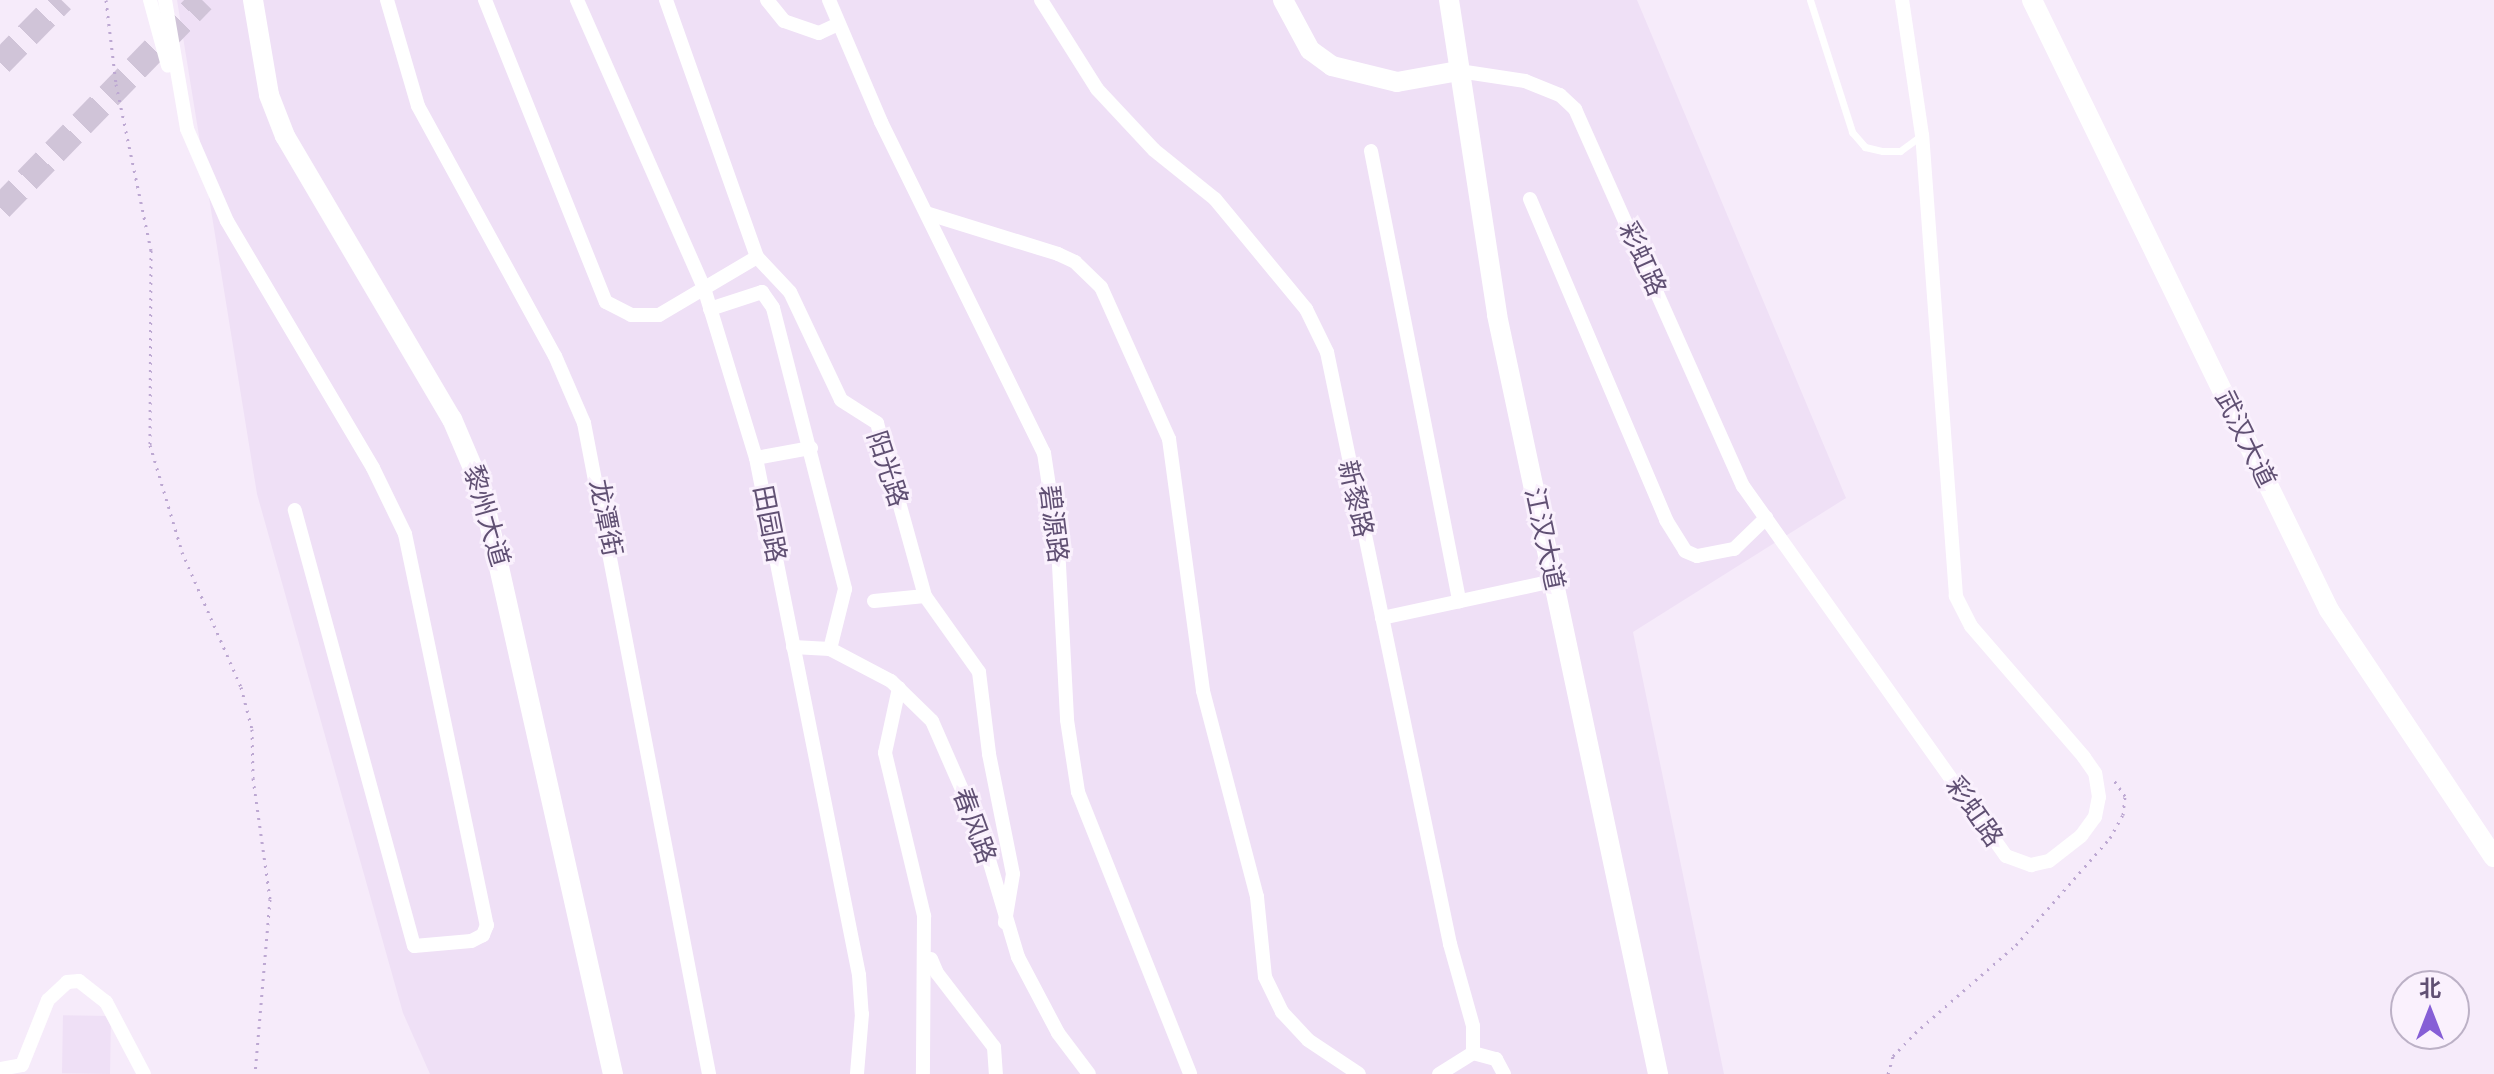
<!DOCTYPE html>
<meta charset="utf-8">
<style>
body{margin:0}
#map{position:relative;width:2494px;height:1074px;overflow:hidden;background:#f6ebfa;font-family:"Space Grotesk","Noto Sans SC",sans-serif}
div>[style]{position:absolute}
.residential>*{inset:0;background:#efe0f6;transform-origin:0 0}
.motorway-tunnel>*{height:26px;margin-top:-13px;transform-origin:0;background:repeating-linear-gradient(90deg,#d0c4d8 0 26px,transparent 0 39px)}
.path>*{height:3px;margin-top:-1.5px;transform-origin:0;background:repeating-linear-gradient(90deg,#bda8d2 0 2px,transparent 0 8px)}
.service>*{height:7px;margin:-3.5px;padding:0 3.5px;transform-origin:3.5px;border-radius:3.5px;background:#fff}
.minor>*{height:14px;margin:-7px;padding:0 7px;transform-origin:7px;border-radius:7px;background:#fff}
.secondary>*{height:20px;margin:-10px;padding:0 10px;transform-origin:10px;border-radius:10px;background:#fff}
span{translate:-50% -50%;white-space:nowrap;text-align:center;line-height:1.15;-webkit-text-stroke:6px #faf1fd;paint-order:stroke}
.street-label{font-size:26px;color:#605073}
.north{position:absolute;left:2390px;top:970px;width:80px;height:80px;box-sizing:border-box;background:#faf1fd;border:2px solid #bcb1c6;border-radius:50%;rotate:0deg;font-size:22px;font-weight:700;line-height:32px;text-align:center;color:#605073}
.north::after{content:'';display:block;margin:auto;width:28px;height:36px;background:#865fd6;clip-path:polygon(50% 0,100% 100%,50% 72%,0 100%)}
</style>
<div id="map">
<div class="residential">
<i style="clip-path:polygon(177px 0,1637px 0,1846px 498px,1633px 632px,1724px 1074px,430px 1074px,403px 1013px,257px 494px)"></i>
<i style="left:111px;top:1016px;width:58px;height:48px;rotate:91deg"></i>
</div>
<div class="motorway-tunnel">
<i style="left:0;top:63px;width:88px;rotate:-45.5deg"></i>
<i style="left:0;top:208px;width:290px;rotate:-45.8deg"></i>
</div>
<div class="path">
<i style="left:106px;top:0;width:85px;rotate:83.2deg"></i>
<i style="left:116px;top:84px;width:170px;rotate:78.1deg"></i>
<i style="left:151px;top:250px;width:195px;rotate:90.3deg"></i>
<i style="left:150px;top:445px;width:112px;rotate:73.3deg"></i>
<i style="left:182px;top:552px;width:147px;rotate:66.4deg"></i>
<i style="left:241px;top:687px;width:43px;rotate:75.3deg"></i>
<i style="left:252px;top:729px;width:49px;rotate:88.8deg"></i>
<i style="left:253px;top:778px;width:122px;rotate:82deg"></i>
<i style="left:270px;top:899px;width:176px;rotate:94.9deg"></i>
<i style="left:1888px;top:1074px;width:19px;rotate:-74deg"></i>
<i style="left:1893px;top:1056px;width:32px;rotate:-46deg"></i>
<i style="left:1915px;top:1033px;width:134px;rotate:-41.1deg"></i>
<i style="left:2016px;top:945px;width:142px;rotate:-48.7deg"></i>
<i style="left:2110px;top:838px;width:26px;rotate:-61deg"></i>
<i style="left:2123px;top:815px;width:19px;rotate:-84deg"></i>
<i style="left:2125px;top:796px;width:19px;rotate:-125deg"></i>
</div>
<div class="service">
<i style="left:1810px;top:0;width:139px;rotate:72.3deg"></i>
<i style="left:1852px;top:132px;width:20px;rotate:49deg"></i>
<i style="left:1865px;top:147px;width:18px;rotate:13deg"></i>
<i style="left:1883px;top:151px;width:17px"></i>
<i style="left:1900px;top:151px;width:27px;rotate:-36deg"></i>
</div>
<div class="minor">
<i style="left:150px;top:0;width:68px;rotate:74.7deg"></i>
<i style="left:165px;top:0;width:131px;rotate:80.3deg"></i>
<i style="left:187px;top:129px;width:100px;rotate:66.5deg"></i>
<i style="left:227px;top:221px;width:287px;rotate:59.4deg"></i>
<i style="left:373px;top:468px;width:73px;rotate:64.1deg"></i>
<i style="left:405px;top:534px;width:400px;rotate:78.2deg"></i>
<i style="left:487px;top:925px;width:11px;rotate:112deg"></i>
<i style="left:483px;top:935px;width:13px;rotate:153deg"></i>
<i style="left:471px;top:941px;width:57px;rotate:175deg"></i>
<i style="left:414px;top:946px;width:452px;rotate:-105.3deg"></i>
<i style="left:387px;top:0;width:110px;rotate:73.7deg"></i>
<i style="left:418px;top:106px;width:285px;rotate:61.3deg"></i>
<i style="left:555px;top:356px;width:73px;rotate:66.6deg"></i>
<i style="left:584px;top:423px;width:663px;rotate:79.13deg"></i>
<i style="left:485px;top:0;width:325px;rotate:68.2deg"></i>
<i style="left:606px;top:302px;width:28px;rotate:27deg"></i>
<i style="left:631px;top:315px;width:28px"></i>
<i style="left:659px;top:315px;width:114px;rotate:-30.6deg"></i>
<i style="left:577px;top:0;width:315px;rotate:66.2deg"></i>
<i style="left:704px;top:288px;width:178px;rotate:73deg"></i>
<i style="left:756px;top:458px;width:527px;rotate:78.73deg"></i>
<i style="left:859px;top:975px;width:39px;rotate:86deg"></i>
<i style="left:862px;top:1014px;width:60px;rotate:94.8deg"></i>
<i style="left:666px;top:0;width:273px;rotate:70.5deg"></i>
<i style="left:757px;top:257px;width:48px;rotate:46.7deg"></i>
<i style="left:790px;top:292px;width:119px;rotate:64.7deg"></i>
<i style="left:841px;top:400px;width:43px;rotate:32.6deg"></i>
<i style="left:877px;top:423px;width:180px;rotate:74.5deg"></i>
<i style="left:925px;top:596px;width:93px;rotate:54.6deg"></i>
<i style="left:979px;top:672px;width:83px;rotate:83deg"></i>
<i style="left:989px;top:754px;width:122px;rotate:78.7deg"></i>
<i style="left:1013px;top:874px;width:49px;rotate:99.5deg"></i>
<i style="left:767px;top:0;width:27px;rotate:51deg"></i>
<i style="left:784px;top:21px;width:37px;rotate:19deg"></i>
<i style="left:819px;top:33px;width:19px;rotate:-25deg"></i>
<i style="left:829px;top:0;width:133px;rotate:66.9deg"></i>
<i style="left:881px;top:122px;width:369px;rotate:63.8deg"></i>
<i style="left:1044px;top:453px;width:94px;rotate:81.4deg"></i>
<i style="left:1058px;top:546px;width:174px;rotate:87deg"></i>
<i style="left:1067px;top:720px;width:73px;rotate:81.3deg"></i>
<i style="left:1078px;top:792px;width:303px;rotate:68.3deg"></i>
<i style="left:1041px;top:0;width:105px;rotate:57.8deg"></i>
<i style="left:1097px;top:89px;width:83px;rotate:46.9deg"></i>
<i style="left:1154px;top:150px;width:78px;rotate:38.8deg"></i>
<i style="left:1215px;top:199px;width:143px;rotate:50.4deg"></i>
<i style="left:1306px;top:309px;width:48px;rotate:64deg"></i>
<i style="left:1327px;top:352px;width:605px;rotate:78.26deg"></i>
<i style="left:1450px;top:944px;width:85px;rotate:74.3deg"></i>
<i style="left:1473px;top:1026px;width:27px;rotate:90deg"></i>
<i style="left:1473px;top:1053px;width:40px;rotate:148deg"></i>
<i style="left:1459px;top:71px;width:67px;rotate:8.6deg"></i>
<i style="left:1525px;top:81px;width:38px;rotate:22deg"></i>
<i style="left:1560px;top:95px;width:21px;rotate:43deg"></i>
<i style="left:1575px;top:109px;width:413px;rotate:66deg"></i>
<i style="left:1743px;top:486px;width:454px;rotate:54.6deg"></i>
<i style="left:2006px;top:856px;width:27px;rotate:20deg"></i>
<i style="left:2031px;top:865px;width:18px;rotate:-13deg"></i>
<i style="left:2049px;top:861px;width:41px;rotate:-38deg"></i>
<i style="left:2081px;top:836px;width:24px;rotate:-54deg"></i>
<i style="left:2095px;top:817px;width:20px;rotate:-79deg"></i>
<i style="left:2099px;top:797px;width:24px;rotate:-99deg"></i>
<i style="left:2095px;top:773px;width:19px;rotate:-125deg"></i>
<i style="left:2084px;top:757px;width:173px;rotate:-130.8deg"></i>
<i style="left:1971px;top:626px;width:34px;rotate:-117deg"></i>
<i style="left:1956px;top:596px;width:462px;rotate:-94.2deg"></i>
<i style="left:1922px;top:135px;width:136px;rotate:-98.4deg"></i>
<i style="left:1371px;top:151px;width:459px;rotate:78.9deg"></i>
<i style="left:1530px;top:199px;width:349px;rotate:67deg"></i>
<i style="left:1666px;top:520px;width:36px;rotate:58deg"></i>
<i style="left:1685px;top:551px;width:13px;rotate:23deg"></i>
<i style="left:1697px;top:556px;width:38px;rotate:-11deg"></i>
<i style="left:1734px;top:549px;width:45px;rotate:-44.1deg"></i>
<i style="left:929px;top:214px;width:135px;rotate:17.2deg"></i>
<i style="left:1058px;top:254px;width:19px;rotate:25deg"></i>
<i style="left:1075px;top:262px;width:36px;rotate:44deg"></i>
<i style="left:1101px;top:287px;width:167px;rotate:65.9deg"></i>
<i style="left:1169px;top:439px;width:254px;rotate:82.3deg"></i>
<i style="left:1203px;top:691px;width:213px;rotate:75.3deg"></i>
<i style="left:1257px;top:897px;width:80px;rotate:84.3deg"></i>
<i style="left:1265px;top:977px;width:39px;rotate:64deg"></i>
<i style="left:1282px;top:1012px;width:38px;rotate:47deg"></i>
<i style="left:1308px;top:1040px;width:61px;rotate:33.7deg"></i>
<i style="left:710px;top:309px;width:55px;rotate:-18.1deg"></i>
<i style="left:762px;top:292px;width:19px;rotate:55deg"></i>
<i style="left:773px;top:308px;width:290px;rotate:75.6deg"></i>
<i style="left:845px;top:589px;width:62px;rotate:104deg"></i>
<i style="left:756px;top:458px;width:56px;rotate:-10.3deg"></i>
<i style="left:874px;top:601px;width:51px;rotate:-5.6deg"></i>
<i style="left:1382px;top:618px;width:175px;rotate:-12.2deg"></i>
<i style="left:793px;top:647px;width:37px;rotate:3deg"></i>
<i style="left:830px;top:649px;width:69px;rotate:27.7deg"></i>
<i style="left:891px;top:681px;width:57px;rotate:44.3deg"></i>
<i style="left:932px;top:721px;width:122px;rotate:66.4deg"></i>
<i style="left:981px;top:833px;width:129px;rotate:73.4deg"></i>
<i style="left:1018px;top:957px;width:86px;rotate:62.2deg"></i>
<i style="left:1058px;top:1033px;width:51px;rotate:52.9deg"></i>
<i style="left:899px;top:688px;width:66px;rotate:102.2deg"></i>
<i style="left:885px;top:753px;width:168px;rotate:76.5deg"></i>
<i style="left:924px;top:916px;width:158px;rotate:90.4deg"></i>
<i style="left:931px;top:959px;width:15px;rotate:67deg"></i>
<i style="left:937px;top:973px;width:93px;rotate:52.4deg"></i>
<i style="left:994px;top:1047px;width:27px;rotate:86deg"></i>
<i style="left:1473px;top:1053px;width:24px;rotate:15deg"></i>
<i style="left:1496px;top:1059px;width:17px;rotate:62deg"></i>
<i style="left:0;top:1069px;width:22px;rotate:-10deg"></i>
<i style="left:22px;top:1065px;width:70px;rotate:-68.2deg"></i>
<i style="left:48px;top:1000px;width:26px;rotate:-43deg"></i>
<i style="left:67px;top:982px;width:12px;rotate:-5deg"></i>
<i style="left:79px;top:981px;width:34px;rotate:38deg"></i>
<i style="left:106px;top:1002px;width:81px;rotate:62.2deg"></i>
</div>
<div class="secondary">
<i style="left:253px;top:0;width:96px;rotate:80.4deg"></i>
<i style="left:269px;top:95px;width:44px;rotate:68.7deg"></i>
<i style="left:285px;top:136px;width:329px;rotate:59.5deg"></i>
<i style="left:452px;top:419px;width:74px;rotate:66.9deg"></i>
<i style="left:481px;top:487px;width:602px;rotate:77.33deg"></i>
<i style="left:1283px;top:0;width:57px;rotate:61.6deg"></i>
<i style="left:1310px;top:50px;width:27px;rotate:36deg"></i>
<i style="left:1332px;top:66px;width:67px;rotate:13.8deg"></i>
<i style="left:1397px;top:82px;width:63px;rotate:-10.1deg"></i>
<i style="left:1449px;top:0;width:319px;rotate:81.3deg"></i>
<i style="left:1497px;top:315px;width:776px;rotate:78.02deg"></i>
<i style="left:2032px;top:0;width:678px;rotate:64.04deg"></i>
<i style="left:2329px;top:610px;width:297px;rotate:56.3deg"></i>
</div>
<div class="street-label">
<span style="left:1642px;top:259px;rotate:66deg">彩虹路</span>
<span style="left:2245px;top:439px;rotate:64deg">武汉大道</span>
<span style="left:887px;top:469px;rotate:72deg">阳光路</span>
<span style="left:1355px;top:499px;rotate:77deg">新黎路</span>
<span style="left:486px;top:516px;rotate:74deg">黎州大道</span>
<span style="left:605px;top:518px;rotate:79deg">龙潭街</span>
<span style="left:769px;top:524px;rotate:79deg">田园路</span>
<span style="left:1053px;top:524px;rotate:83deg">碧源路</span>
<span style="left:1544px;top:539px;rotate:78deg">江汉大道</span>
<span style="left:1974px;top:812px;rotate:55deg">彩虹路</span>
<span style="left:974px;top:826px;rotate:70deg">春风路</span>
</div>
<div class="north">北</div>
</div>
